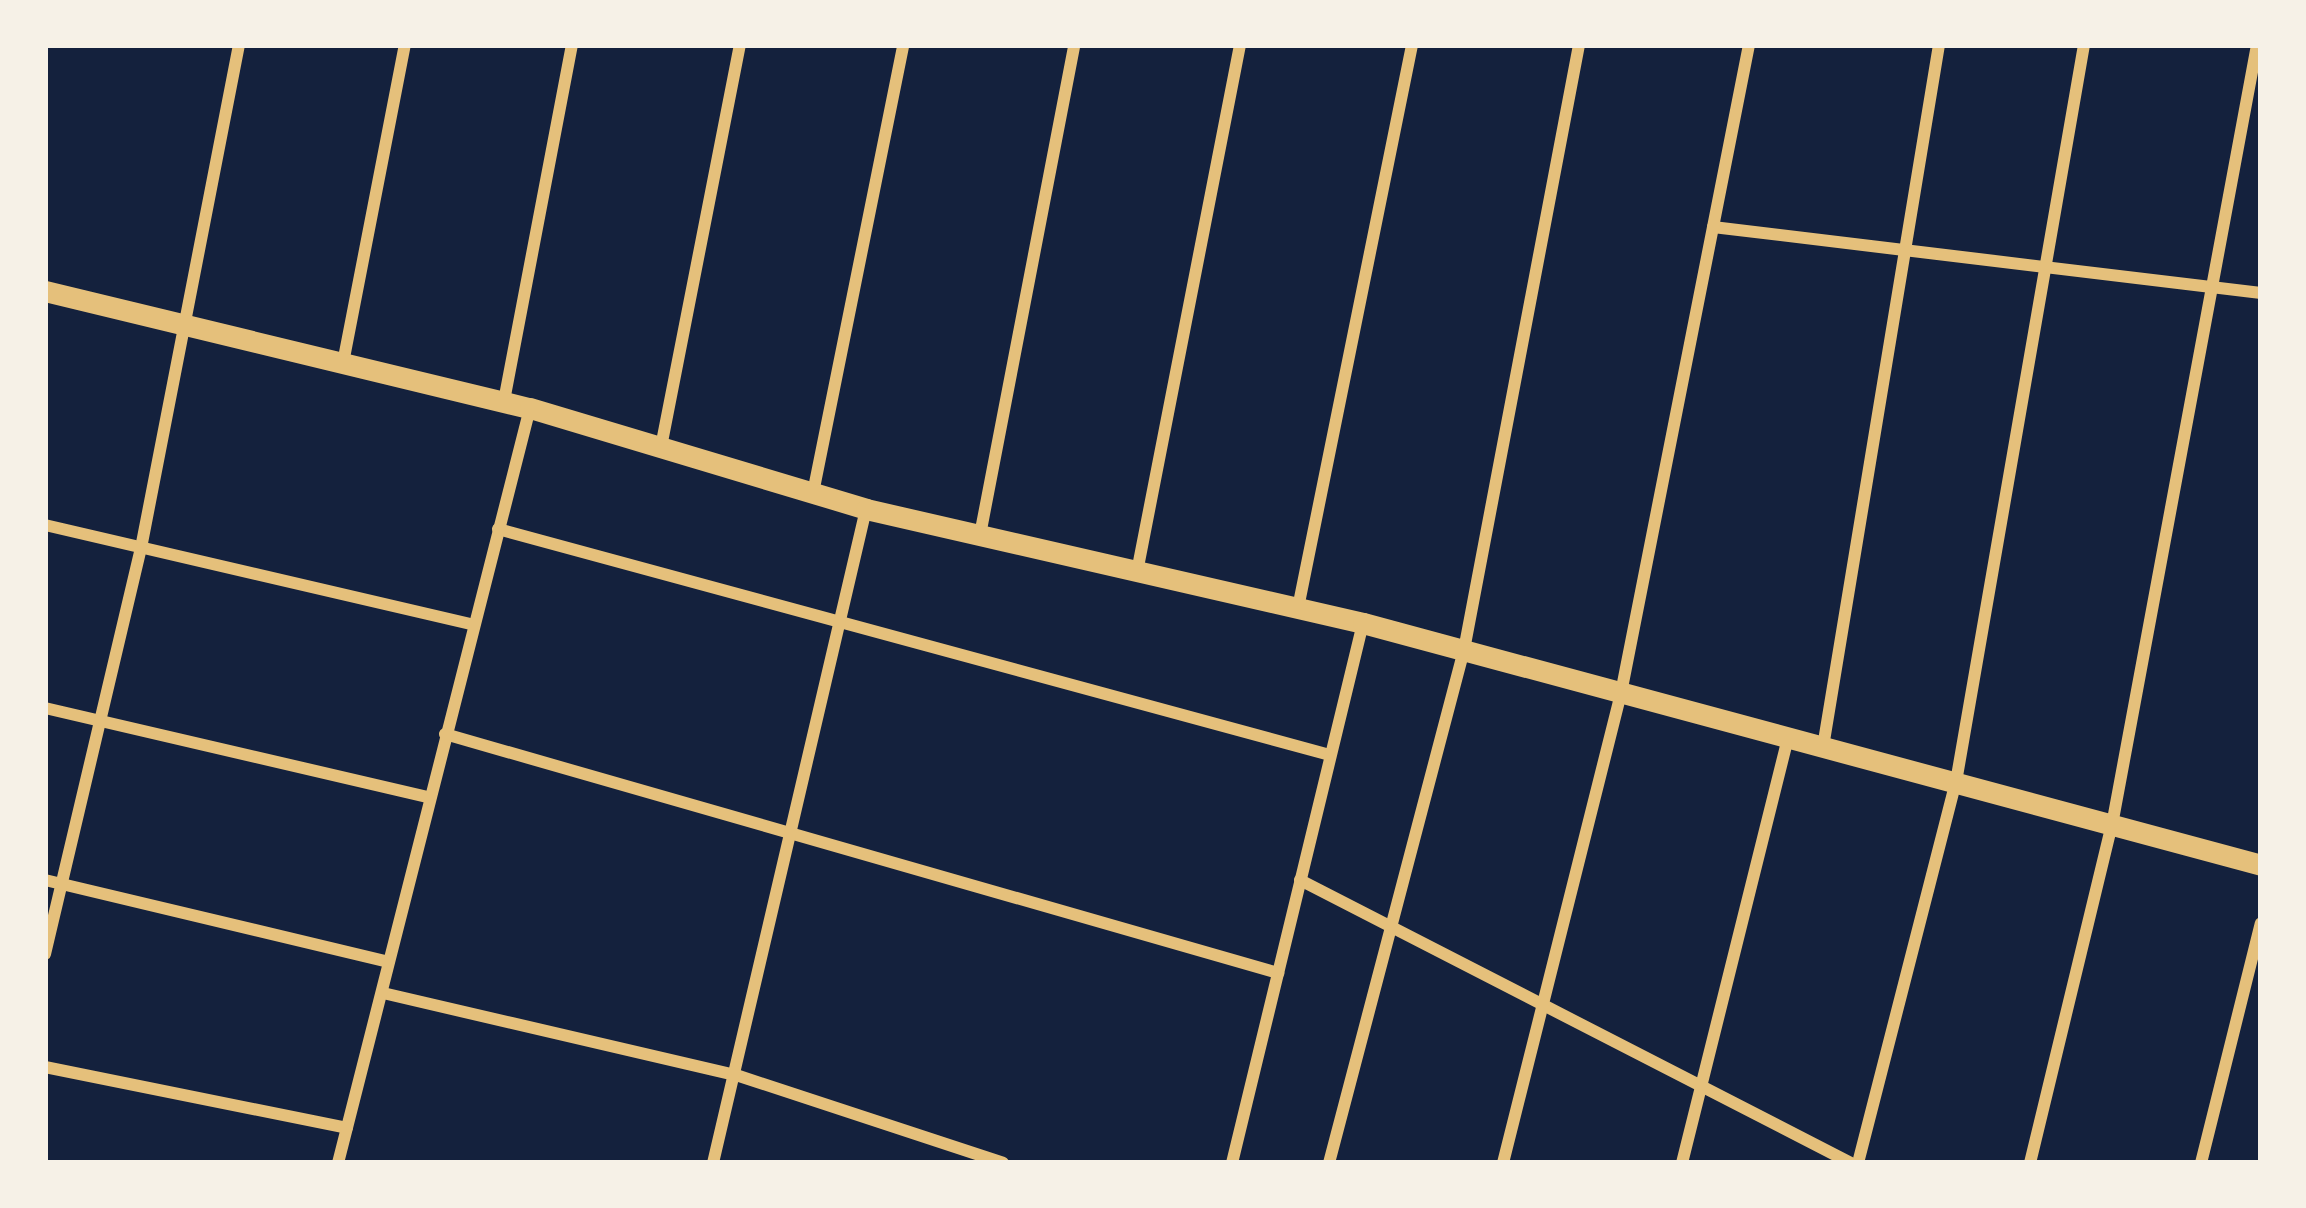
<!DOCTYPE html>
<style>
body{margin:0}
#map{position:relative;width:2306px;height:1208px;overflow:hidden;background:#14213d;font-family:"Crimson Pro",serif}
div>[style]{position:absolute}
.minor>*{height:12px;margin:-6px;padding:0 6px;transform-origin:6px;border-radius:6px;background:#e5c07b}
.tertiary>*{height:21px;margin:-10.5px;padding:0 10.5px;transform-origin:10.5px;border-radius:10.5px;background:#e5c07b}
span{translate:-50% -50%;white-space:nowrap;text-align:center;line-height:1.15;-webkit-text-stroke:10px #f6f1e7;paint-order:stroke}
.frame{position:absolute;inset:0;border:48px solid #f6f1e7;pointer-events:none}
</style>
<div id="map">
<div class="minor">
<i style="left:1713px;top:227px;width:552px;rotate:6.87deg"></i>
<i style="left:343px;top:363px;width:324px;rotate:-79deg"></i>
<i style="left:504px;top:401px;width:362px;rotate:-79.2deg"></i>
<i style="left:661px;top:447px;width:410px;rotate:-78.9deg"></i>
<i style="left:813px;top:493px;width:457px;rotate:-78.6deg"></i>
<i style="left:45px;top:525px;width:438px;rotate:13.1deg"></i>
<i style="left:498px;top:529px;width:862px;rotate:15.2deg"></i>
<i style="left:980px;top:535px;width:499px;rotate:-79.1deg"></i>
<i style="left:1137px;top:572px;width:537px;rotate:-78.94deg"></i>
<i style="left:1298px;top:608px;width:574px;rotate:-78.55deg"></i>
<i style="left:45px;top:708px;width:392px;rotate:13.1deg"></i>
<i style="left:445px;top:734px;width:867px;rotate:16.01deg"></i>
<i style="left:1823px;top:747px;width:712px;rotate:-80.62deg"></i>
<i style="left:45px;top:880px;width:353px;rotate:13.4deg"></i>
<i style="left:1300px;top:880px;width:619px;rotate:27.19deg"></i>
<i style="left:45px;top:954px;width:417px;rotate:-76.7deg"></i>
<i style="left:141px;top:548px;width:512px;rotate:-78.98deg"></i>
<i style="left:383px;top:993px;width:362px;rotate:13.1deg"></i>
<i style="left:736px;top:1075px;width:281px;rotate:18.2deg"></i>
<i style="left:45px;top:1067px;width:308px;rotate:11.4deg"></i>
<i style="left:338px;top:1163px;width:779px;rotate:-75.73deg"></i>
<i style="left:713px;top:1163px;width:672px;rotate:-76.83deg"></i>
<i style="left:1232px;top:1163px;width:556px;rotate:-76.36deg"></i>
<i style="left:1329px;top:1163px;width:530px;rotate:-75.26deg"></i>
<i style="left:1464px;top:650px;width:616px;rotate:-79.24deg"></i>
<i style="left:1503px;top:1163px;width:485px;rotate:-75.9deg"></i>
<i style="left:1621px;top:693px;width:661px;rotate:-78.83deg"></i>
<i style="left:1682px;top:1163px;width:439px;rotate:-76deg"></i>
<i style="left:1858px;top:1163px;width:393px;rotate:-75.6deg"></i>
<i style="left:1956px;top:782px;width:748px;rotate:-80.15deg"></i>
<i style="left:2030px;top:1163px;width:348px;rotate:-76.4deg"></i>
<i style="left:2112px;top:825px;width:793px;rotate:-79.47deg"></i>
<i style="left:2201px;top:1163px;width:247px;rotate:-76deg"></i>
</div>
<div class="tertiary">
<i style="left:45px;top:291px;width:499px;rotate:13.6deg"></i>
<i style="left:530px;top:408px;width:351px;rotate:16.7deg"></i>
<i style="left:866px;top:509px;width:510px;rotate:12.92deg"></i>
<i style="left:1363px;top:623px;width:930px;rotate:15.08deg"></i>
</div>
<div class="frame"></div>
</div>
